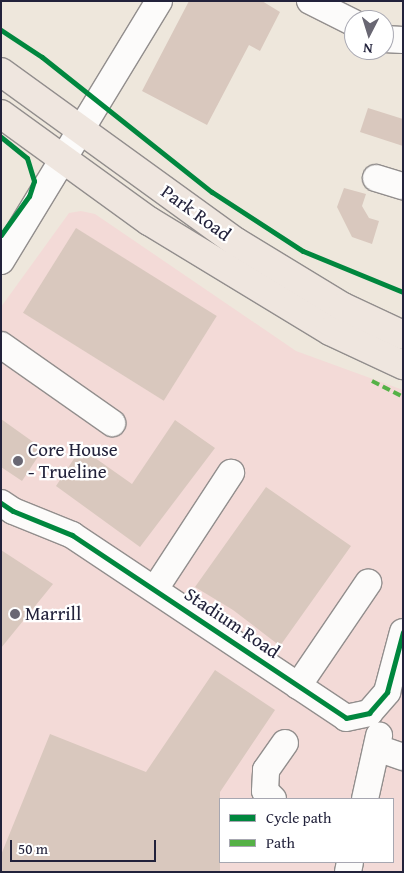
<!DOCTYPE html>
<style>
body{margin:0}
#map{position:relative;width:404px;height:873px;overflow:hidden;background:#eee7dc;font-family:"Gentium Book Plus",serif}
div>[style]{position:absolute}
.built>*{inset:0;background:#f3dad7}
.building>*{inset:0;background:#d9c8be;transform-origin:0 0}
.roads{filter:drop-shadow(1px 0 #928e8d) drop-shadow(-1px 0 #928e8d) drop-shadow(0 1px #928e8d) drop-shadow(0 -1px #928e8d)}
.minor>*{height:26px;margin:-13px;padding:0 13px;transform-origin:13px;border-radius:13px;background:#fcfbfa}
.highway>*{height:28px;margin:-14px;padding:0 14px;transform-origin:14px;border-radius:14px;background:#efe6df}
.quiet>*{height:4px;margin-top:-2px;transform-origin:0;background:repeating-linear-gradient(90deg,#55b146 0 8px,transparent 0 12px)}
.cycleway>*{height:5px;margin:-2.5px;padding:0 2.5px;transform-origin:2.5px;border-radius:2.5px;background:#00873e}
.dots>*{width:14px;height:14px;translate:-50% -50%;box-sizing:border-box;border:2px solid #fff;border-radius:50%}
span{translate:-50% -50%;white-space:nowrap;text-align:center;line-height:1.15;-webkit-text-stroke:4.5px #fff;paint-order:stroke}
.street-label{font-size:19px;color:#22223b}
.poi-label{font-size:19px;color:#22223b}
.left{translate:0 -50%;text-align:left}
.frame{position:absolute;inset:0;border:2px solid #22223b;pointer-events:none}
.legend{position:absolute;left:219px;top:798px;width:175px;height:65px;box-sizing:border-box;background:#fff;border:1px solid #a7a7b1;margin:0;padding:6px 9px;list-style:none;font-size:15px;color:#22223b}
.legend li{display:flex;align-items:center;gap:10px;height:25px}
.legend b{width:25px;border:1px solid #a7a7b1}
.north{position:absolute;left:344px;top:10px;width:50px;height:50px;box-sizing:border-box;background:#fff;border:1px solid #a7a7b1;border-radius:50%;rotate:185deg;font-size:14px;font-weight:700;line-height:20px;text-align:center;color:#22223b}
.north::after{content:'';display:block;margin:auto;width:18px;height:22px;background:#696773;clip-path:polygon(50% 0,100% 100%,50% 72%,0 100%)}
.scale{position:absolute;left:10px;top:840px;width:146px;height:22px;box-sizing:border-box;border:2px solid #22223b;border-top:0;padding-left:6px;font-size:15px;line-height:18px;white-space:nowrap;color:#22223b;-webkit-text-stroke:4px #fff;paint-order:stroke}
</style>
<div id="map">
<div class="built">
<i style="clip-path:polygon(evenodd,81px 211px,95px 214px,296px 351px,403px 390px,403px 872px,1px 872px,1px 307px,69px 213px,81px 211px,220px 799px,393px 799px,393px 862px,220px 862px,220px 799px)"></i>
</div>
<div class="building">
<i style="clip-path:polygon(189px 1px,262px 1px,280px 12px,260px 51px,249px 45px,207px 125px,142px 91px)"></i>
<i style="clip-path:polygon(368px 108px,403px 119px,403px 146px,360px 132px)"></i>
<i style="clip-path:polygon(344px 188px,366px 194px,362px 206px,369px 218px,379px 221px,372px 244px,352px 237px,337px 207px)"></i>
<i style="left:76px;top:228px;width:166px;height:100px;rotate:32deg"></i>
<i style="clip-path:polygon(1px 419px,43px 449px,22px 481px,1px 467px)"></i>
<i style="clip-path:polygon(175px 420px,215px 448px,140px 547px,56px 486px,81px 448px,132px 484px)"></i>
<i style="clip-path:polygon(266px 487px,351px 546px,280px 646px,233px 610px,195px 587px)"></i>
<i style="clip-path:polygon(1px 550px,53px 584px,1px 648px)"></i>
<i style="clip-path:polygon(215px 670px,275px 710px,220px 792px,220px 872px,1px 872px,1px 855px,50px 734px,146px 772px)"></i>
</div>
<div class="roads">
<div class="minor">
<i style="left:310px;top:1px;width:49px;rotate:26.6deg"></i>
<i style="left:384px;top:39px;width:19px;rotate:3deg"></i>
<i style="left:376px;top:178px;width:28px;rotate:17deg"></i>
<i style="left:1px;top:261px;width:304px;rotate:-58.7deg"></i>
<i style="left:1px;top:345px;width:136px;rotate:35.1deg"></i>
<i style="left:1px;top:503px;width:14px;rotate:34deg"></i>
<i style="left:13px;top:511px;width:64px;rotate:22.1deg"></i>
<i style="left:72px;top:535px;width:329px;rotate:33.7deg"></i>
<i style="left:346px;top:718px;width:24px;rotate:-12deg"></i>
<i style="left:369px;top:713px;width:28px;rotate:-49deg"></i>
<i style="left:387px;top:692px;width:62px;rotate:-75.1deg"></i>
<i style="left:155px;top:589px;width:139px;rotate:-56.8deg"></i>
<i style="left:298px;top:686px;width:125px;rotate:-55.8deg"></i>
<i style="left:377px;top:748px;width:28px;rotate:19deg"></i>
<i style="left:273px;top:799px;width:11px;rotate:-135deg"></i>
<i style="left:265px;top:791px;width:21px;rotate:-87deg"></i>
<i style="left:266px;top:770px;width:33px;rotate:-55deg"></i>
<i style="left:365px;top:799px;width:65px;rotate:-77.5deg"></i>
<i style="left:348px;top:872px;width:10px;rotate:-79deg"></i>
</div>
<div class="highway">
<i style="left:1px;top:72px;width:290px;rotate:35.9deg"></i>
<i style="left:236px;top:242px;width:125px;rotate:31.3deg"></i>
<i style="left:343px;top:307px;width:66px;rotate:25deg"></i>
<i style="left:1px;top:114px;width:183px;rotate:35.9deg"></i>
<i style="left:149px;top:221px;width:212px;rotate:31.3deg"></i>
<i style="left:330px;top:331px;width:81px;rotate:25deg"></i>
</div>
</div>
<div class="quiet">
<i style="left:372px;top:381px;width:35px;rotate:27deg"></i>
</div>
<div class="cycleway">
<i style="left:1px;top:30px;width:49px;rotate:33.4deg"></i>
<i style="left:42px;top:57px;width:217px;rotate:38.5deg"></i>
<i style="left:212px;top:192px;width:108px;rotate:33deg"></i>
<i style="left:303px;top:251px;width:108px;rotate:22.3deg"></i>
<i style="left:1px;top:137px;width:33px;rotate:39deg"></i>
<i style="left:27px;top:158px;width:24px;rotate:73deg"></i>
<i style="left:34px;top:181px;width:16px;rotate:108deg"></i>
<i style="left:29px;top:196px;width:48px;rotate:125.7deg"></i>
<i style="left:1px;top:503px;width:14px;rotate:34deg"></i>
<i style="left:13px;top:511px;width:64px;rotate:22.1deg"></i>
<i style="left:72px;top:535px;width:329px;rotate:33.7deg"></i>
<i style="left:346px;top:718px;width:24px;rotate:-12deg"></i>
<i style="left:369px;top:713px;width:28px;rotate:-49deg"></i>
<i style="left:387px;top:692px;width:62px;rotate:-75.1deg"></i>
</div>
<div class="dots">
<i style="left:18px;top:461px;background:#696773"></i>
<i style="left:15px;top:614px;background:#696773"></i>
</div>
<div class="street-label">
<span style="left:196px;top:213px;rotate:36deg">Park Road</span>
<span style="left:232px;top:623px;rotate:34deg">Stadium Road</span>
</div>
<div class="poi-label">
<span class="left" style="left:28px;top:461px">Core House<br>- Trueline</span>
<span class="left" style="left:25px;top:614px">Marrill</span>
</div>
<div class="frame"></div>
<ul class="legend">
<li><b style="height:6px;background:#00873e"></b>Cycle path</li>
<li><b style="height:6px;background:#55b146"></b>Path</li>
</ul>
<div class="north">N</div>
<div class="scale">50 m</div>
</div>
